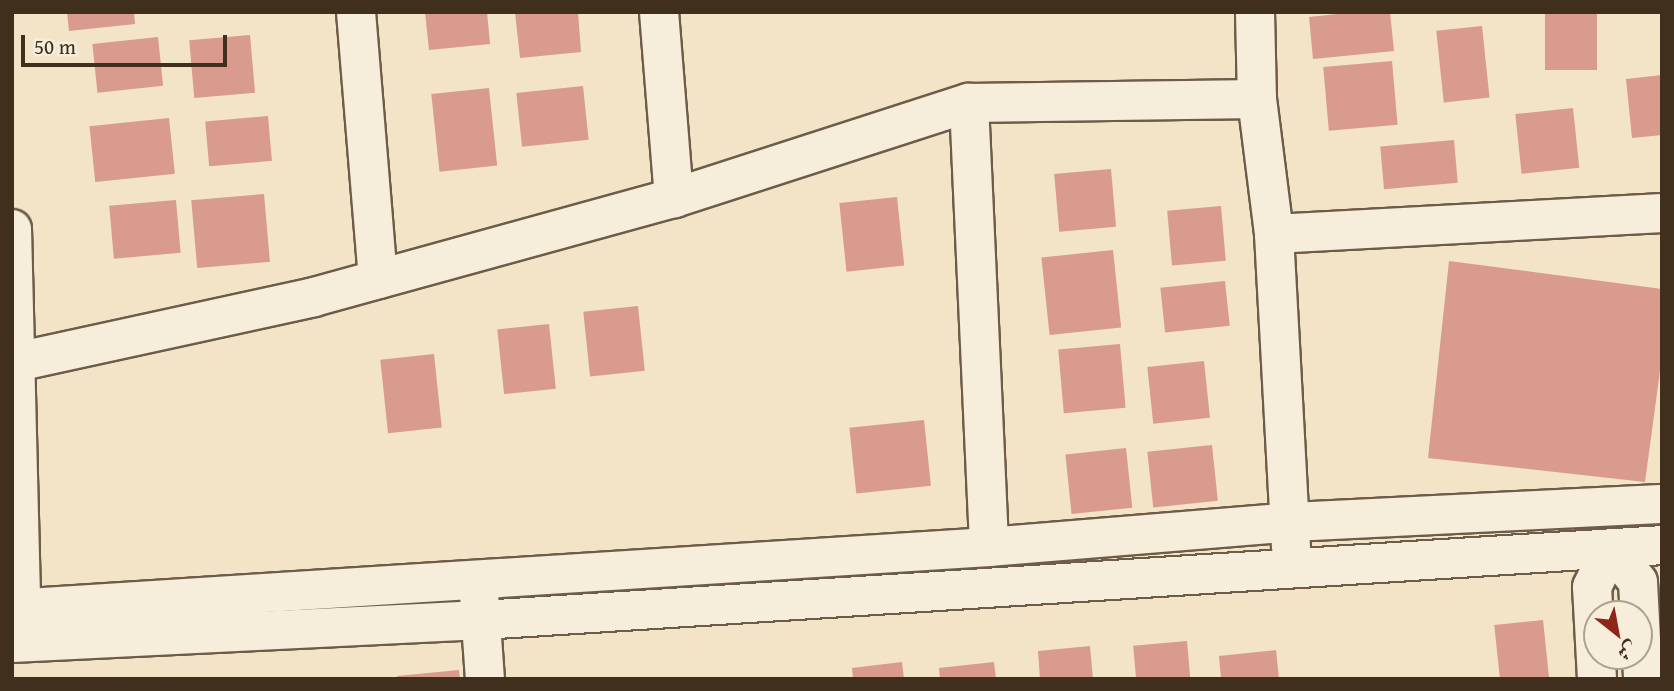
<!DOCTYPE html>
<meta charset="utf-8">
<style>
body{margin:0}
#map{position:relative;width:1674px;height:691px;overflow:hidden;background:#f3e3c7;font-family:"Gentium Book Plus",Amiri,serif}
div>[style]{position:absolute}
.building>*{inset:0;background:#d89b8e;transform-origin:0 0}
.roads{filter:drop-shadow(2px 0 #6d5c48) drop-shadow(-2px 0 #6d5c48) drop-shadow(0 2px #6d5c48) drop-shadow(0 -2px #6d5c48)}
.minor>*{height:38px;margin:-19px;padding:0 19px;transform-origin:19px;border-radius:19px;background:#f7eddb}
span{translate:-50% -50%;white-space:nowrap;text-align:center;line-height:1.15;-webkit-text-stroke:6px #f7eddb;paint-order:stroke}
.frame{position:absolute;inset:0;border:14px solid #402f1d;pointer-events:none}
.north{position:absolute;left:1583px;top:600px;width:70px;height:70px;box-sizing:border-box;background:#f7eddb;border:2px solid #aea18f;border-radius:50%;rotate:149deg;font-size:19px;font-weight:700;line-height:28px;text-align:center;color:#402f1d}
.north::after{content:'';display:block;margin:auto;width:24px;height:32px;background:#8f2418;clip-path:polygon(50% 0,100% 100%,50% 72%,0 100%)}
.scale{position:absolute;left:21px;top:35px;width:206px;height:32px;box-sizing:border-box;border:4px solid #402f1d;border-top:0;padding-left:9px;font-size:21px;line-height:24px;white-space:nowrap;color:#402f1d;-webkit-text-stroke:5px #f7eddb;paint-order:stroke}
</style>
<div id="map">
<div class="building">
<i style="clip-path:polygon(67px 12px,134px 12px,135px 24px,69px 31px)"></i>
<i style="clip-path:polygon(425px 12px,487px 12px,490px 44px,429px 50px)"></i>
<i style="clip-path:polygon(515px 12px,578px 12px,581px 52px,520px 58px)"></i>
<i style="clip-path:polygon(1356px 12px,1390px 12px,1394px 51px,1313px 59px,1309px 17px)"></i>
<i style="left:1545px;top:12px;width:52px;height:58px"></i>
<i style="left:1482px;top:26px;width:72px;height:46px;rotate:84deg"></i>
<i style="left:250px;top:35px;width:58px;height:61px;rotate:85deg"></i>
<i style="left:158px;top:37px;width:49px;height:66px;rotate:84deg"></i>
<i style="left:1392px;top:61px;width:64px;height:69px;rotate:85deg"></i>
<i style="clip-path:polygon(1662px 75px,1662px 135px,1632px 138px,1626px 79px)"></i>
<i style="left:583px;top:86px;width:54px;height:67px;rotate:84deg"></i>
<i style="left:489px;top:88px;width:78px;height:58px;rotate:84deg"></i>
<i style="left:1573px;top:108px;width:60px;height:58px;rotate:84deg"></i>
<i style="left:268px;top:116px;width:45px;height:63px;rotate:85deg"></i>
<i style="left:169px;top:118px;width:56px;height:80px;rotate:84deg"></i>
<i style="left:1454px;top:140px;width:43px;height:74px;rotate:85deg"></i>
<i style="left:1111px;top:169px;width:58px;height:57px;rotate:85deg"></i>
<i style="left:264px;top:194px;width:68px;height:73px;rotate:85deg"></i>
<i style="left:897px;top:197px;width:69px;height:58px;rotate:84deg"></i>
<i style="left:176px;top:200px;width:53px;height:67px;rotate:85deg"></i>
<i style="left:1221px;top:206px;width:55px;height:54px;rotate:85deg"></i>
<i style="left:1113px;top:250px;width:78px;height:72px;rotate:84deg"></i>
<i style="clip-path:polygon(1449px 261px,1662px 289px,1662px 356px,1645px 482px,1428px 458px)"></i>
<i style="left:1225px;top:281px;width:45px;height:65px;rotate:84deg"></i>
<i style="left:638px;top:306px;width:65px;height:55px;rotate:84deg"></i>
<i style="left:549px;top:324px;width:65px;height:52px;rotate:84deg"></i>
<i style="left:1120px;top:344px;width:64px;height:62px;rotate:85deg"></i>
<i style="left:434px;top:354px;width:74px;height:54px;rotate:84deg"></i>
<i style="left:1204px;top:361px;width:57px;height:57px;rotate:84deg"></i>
<i style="left:924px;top:420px;width:66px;height:75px;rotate:84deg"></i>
<i style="left:1212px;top:445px;width:56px;height:65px;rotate:84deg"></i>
<i style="left:1126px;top:448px;width:60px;height:61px;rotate:84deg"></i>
<i style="left:1543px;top:620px;width:59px;height:49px;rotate:84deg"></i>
<i style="left:1187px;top:641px;width:38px;height:54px;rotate:85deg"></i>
<i style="clip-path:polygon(1090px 646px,1093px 679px,1040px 679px,1038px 651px)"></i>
<i style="clip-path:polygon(1276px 650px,1279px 679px,1221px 679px,1219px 656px)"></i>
<i style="clip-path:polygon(902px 662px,904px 679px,853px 679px,852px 668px)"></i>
<i style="clip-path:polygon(994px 662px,996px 679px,940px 679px,939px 668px)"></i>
<i style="clip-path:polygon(459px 670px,460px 679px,397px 679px,397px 676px)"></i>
</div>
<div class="roads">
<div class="minor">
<i style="left:356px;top:12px;width:268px;rotate:85.3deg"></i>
<i style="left:659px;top:12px;width:187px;rotate:85.4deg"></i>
<i style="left:1255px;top:12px;width:87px;rotate:88.7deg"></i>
<i style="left:1257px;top:99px;width:136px;rotate:82.8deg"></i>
<i style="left:1274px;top:234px;width:314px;rotate:86.9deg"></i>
<i style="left:969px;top:103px;width:444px;rotate:87.4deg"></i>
<i style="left:12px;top:229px;width:404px;rotate:88.6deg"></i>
<i style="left:1274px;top:234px;width:389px;rotate:-3.1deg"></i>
<i style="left:12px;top:363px;width:309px;rotate:-12.3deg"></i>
<i style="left:314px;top:297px;width:373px;rotate:-15.4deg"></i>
<i style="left:674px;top:198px;width:310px;rotate:-17.9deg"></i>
<i style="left:969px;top:103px;width:288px;rotate:-0.8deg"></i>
<i style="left:479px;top:594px;width:85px;rotate:86deg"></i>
<i style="left:12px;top:609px;width:979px;rotate:-3.63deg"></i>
<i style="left:989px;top:547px;width:302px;rotate:-4.7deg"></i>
<i style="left:1290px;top:522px;width:372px;rotate:-2.8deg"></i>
<i style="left:12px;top:643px;width:470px;rotate:-2.8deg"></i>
<i style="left:481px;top:620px;width:1183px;rotate:-3.63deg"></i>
<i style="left:1597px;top:679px;width:92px;rotate:-93.1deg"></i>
<i style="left:1592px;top:587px;width:43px;rotate:-64deg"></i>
<i style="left:1611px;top:548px;width:43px;rotate:51.5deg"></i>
<i style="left:1638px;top:582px;width:97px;rotate:87deg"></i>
</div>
</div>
<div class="frame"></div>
<div class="north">ش</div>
<div class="scale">50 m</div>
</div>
